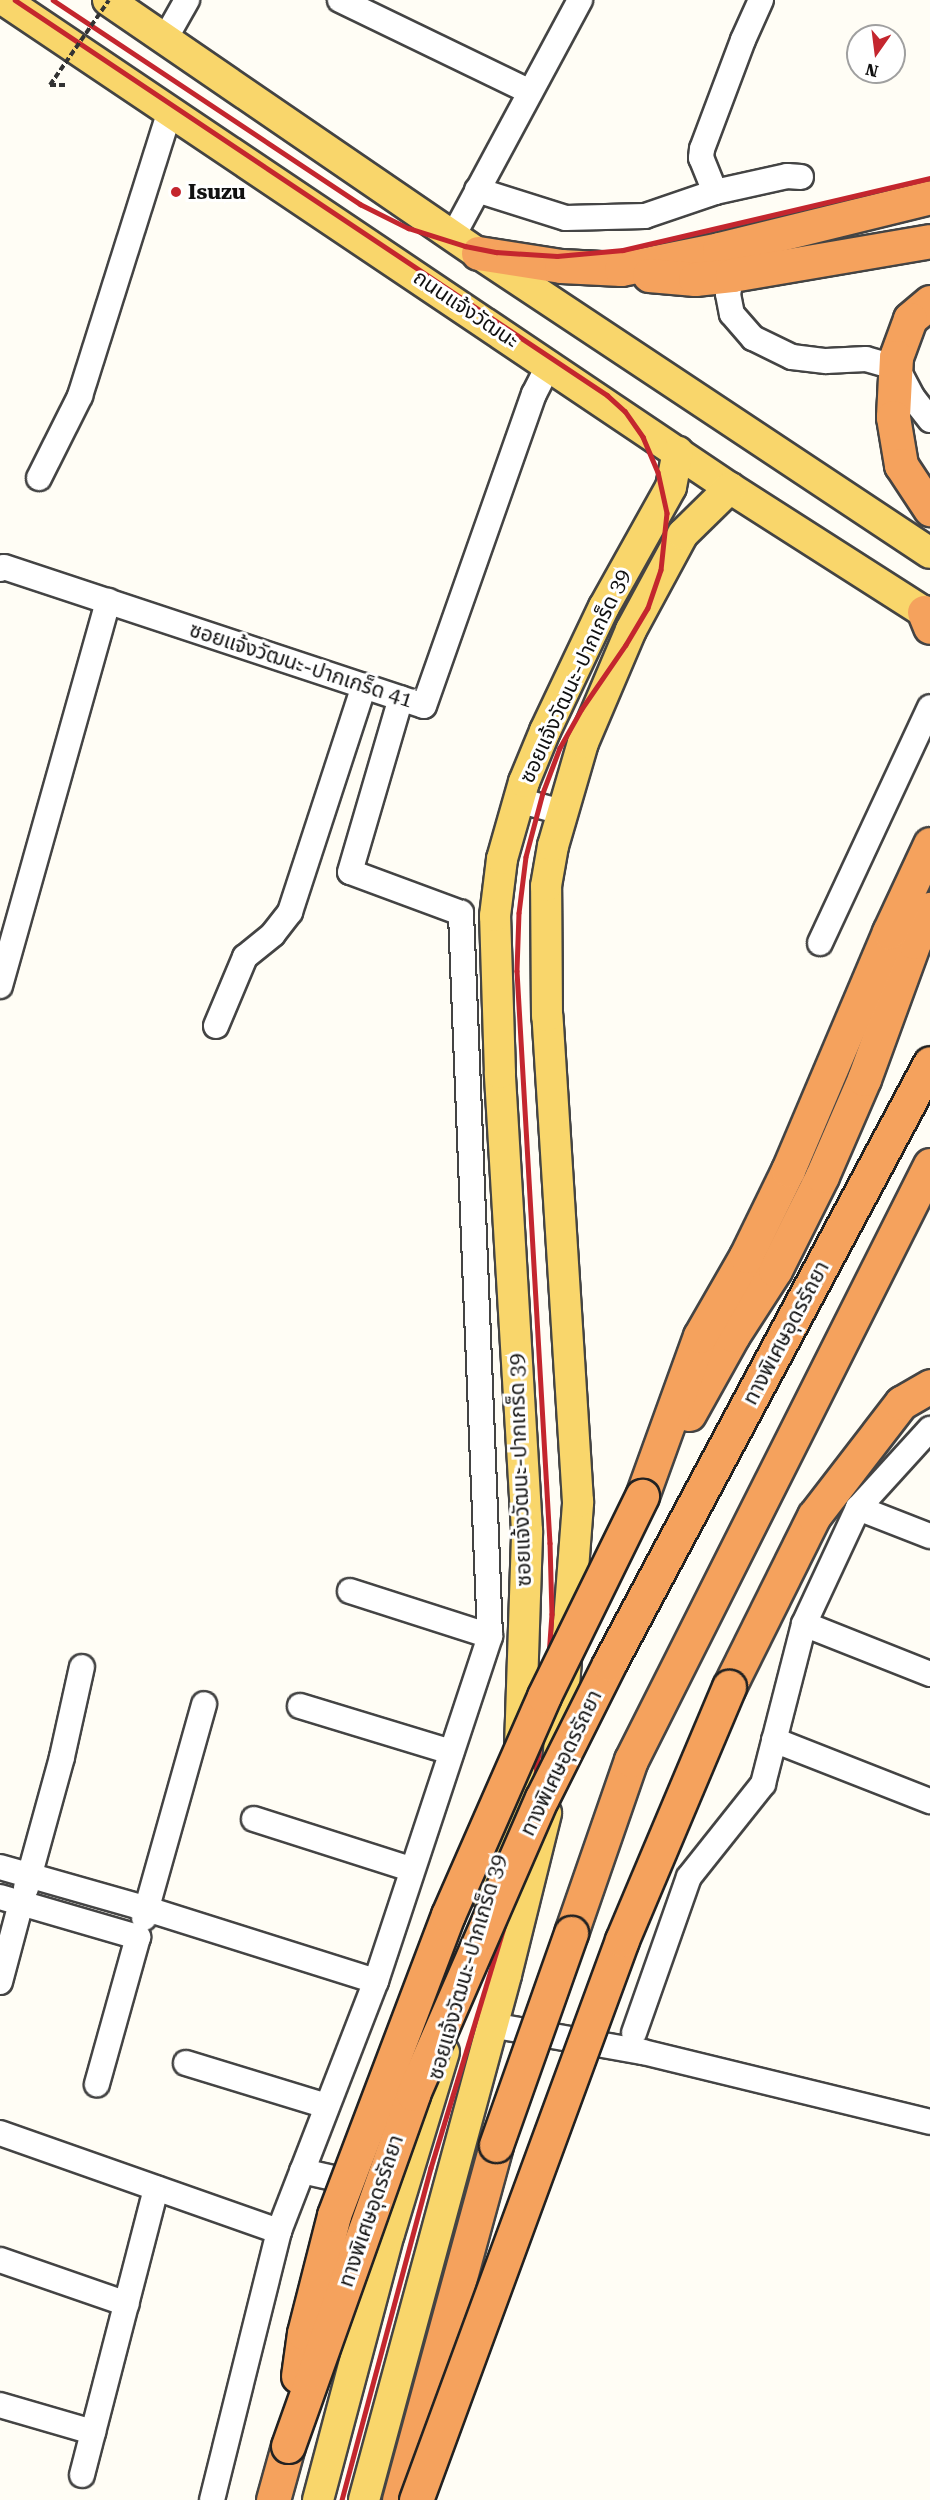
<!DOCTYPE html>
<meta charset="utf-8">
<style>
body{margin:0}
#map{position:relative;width:930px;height:2500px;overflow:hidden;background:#fffdf5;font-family:"Roboto Serif","Noto Sans Thai",serif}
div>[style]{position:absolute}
.path>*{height:4px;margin-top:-2px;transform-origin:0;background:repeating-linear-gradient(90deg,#333 0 6px,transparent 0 9px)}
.roads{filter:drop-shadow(2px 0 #444) drop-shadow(-2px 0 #444) drop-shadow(0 2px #444) drop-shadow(0 -2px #444)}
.minor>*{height:24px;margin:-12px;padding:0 12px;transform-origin:12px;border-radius:12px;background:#fff}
.major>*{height:30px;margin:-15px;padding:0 15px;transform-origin:15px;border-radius:15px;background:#f9d66b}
.highway>*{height:33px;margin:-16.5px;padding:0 16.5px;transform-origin:16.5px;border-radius:16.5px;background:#f5a25d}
.rail>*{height:4.5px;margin:-2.25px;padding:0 2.25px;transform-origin:2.25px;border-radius:2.25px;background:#c4262e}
.path-bridge>*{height:4px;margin-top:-2px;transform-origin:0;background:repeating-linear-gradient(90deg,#333 0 6px,transparent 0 9px)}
.bridges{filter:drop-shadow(2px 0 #222) drop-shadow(-2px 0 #222) drop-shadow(0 2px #222) drop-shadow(0 -2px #222)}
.highway-bridge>*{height:33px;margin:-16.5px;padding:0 16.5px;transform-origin:16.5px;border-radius:16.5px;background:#f5a25d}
.dots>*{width:16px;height:16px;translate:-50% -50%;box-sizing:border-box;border:3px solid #fff;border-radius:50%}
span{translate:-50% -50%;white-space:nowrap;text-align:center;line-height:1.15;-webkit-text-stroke:6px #fff;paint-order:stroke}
.poi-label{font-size:21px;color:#111;font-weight:700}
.left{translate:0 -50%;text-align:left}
.street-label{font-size:21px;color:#111}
.north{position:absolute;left:846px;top:24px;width:60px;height:60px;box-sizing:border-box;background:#fff;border:2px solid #a0a0a0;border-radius:50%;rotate:194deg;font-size:16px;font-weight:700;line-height:24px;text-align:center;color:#111}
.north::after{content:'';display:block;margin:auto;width:21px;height:27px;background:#c4262e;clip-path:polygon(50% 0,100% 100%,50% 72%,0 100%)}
</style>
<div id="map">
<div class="path">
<i style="left:50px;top:85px;width:17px"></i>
</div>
<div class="roads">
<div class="minor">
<i style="left:340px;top:0;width:211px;rotate:25.8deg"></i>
<i style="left:165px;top:39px;width:45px;rotate:-60.6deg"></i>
<i style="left:477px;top:190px;width:93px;rotate:17.5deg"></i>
<i style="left:566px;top:218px;width:79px;rotate:-1.5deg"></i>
<i style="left:645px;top:216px;width:74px;rotate:-18.9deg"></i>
<i style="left:715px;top:192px;width:74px;rotate:-12.5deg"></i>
<i style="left:787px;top:176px;width:14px;rotate:4deg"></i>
<i style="left:715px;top:192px;width:37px;rotate:-112deg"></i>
<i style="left:701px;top:158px;width:9px;rotate:-84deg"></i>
<i style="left:702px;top:149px;width:116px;rotate:-69.4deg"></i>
<i style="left:743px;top:40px;width:44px;rotate:-65.8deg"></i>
<i style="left:453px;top:236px;width:268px;rotate:-61.7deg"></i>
<i style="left:732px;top:275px;width:19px;rotate:102deg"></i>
<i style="left:728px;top:294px;width:20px;rotate:79deg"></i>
<i style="left:732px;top:314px;width:32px;rotate:49deg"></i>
<i style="left:753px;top:338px;width:43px;rotate:26deg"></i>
<i style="left:792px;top:357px;width:34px;rotate:7deg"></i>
<i style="left:826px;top:361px;width:40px;rotate:-2.9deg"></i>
<i style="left:866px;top:359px;width:32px;rotate:16deg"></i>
<i style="left:897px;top:368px;width:34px;rotate:62deg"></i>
<i style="left:913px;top:398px;width:28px;rotate:52deg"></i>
<i style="left:39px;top:478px;width:92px;rotate:-63.4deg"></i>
<i style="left:80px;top:396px;width:299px;rotate:-72.5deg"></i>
<i style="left:0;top:569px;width:4px;rotate:-27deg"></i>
<i style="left:4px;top:567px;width:442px;rotate:18.3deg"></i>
<i style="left:424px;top:706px;width:331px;rotate:-70.6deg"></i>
<i style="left:534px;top:394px;width:34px;rotate:-63deg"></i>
<i style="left:518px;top:800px;width:46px;rotate:15.3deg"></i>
<i style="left:820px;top:943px;width:260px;rotate:-65deg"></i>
<i style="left:0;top:986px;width:400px;rotate:-74.3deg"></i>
<i style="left:216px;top:1026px;width:75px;rotate:-67.2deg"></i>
<i style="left:245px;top:957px;width:36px;rotate:-39deg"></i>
<i style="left:273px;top:934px;width:28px;rotate:-52deg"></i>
<i style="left:290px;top:912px;width:238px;rotate:-71.9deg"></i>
<i style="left:858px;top:1508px;width:77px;rotate:21.3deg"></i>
<i style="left:350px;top:1591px;width:147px;rotate:17.8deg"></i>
<i style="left:804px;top:1624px;width:136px;rotate:21.6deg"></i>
<i style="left:300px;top:1706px;width:158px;rotate:16.9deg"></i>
<i style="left:774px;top:1740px;width:168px;rotate:21.4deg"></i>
<i style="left:254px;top:1819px;width:165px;rotate:17.7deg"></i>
<i style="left:0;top:1867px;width:153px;rotate:15.9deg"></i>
<i style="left:147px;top:1909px;width:240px;rotate:17.5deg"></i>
<i style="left:26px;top:1888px;width:136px;rotate:-74.6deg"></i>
<i style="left:62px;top:1757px;width:92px;rotate:-77.5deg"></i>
<i style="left:0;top:1897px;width:144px;rotate:16.2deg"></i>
<i style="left:138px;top:1937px;width:153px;rotate:105.6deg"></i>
<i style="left:144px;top:1918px;width:222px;rotate:-74.3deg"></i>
<i style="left:0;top:1982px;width:82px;rotate:-75.1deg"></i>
<i style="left:491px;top:2025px;width:154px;rotate:10.1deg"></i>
<i style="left:643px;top:2052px;width:295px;rotate:13.7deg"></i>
<i style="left:634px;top:2033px;width:165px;rotate:-70.6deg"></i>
<i style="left:689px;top:1877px;width:119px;rotate:-51.5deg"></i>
<i style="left:763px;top:1784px;width:165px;rotate:-75.6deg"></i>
<i style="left:804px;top:1624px;width:128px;rotate:-65deg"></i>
<i style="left:858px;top:1508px;width:107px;rotate:-47.7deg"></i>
<i style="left:186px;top:2063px;width:147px;rotate:17deg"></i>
<i style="left:0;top:2133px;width:296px;rotate:19.4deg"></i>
<i style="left:302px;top:2171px;width:96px;rotate:12.6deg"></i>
<i style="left:0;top:2260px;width:134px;rotate:19.1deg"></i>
<i style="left:0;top:2405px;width:97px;rotate:16.2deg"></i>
<i style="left:82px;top:2475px;width:296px;rotate:-75.5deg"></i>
<i style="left:212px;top:2500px;width:277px;rotate:-76deg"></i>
<i style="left:279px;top:2231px;width:268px;rotate:-68.8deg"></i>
<i style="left:376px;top:1981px;width:363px;rotate:-71.7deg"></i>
<i style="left:490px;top:1636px;width:724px;rotate:-92.3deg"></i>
<i style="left:461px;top:913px;width:118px;rotate:-159.7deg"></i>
<i style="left:350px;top:872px;width:181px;rotate:-73.7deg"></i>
</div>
<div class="major">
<i style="left:4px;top:0;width:875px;rotate:33.91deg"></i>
<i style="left:730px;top:488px;width:237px;rotate:32.6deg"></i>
<i style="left:108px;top:0;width:448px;rotate:34.4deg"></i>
<i style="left:478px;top:253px;width:542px;rotate:33.57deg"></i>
<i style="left:558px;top:1764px;width:263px;rotate:-85.6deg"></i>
<i style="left:578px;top:1502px;width:487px;rotate:-93.6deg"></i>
<i style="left:547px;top:1016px;width:130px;rotate:-90.4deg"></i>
<i style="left:546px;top:886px;width:41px;rotate:-80.1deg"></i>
<i style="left:553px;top:846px;width:107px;rotate:-73.8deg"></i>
<i style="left:583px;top:743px;width:123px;rotate:-67deg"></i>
<i style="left:631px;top:630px;width:109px;rotate:-61.6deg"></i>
<i style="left:683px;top:534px;width:66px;rotate:-44.4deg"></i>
<i style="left:488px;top:1897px;width:124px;rotate:-75.5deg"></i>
<i style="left:519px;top:1777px;width:246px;rotate:-88.1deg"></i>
<i style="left:527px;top:1531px;width:459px;rotate:-93.4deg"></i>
<i style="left:500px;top:1073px;width:157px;rotate:-91.8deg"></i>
<i style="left:495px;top:916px;width:57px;rotate:-83deg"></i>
<i style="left:502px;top:859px;width:80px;rotate:-74.1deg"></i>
<i style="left:524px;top:782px;width:55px;rotate:-67.6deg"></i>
<i style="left:545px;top:731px;width:137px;rotate:-64.6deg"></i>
<i style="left:604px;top:607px;width:137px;rotate:-60.8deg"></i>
<i style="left:671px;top:487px;width:36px;rotate:-79deg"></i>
<i style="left:318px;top:2500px;width:275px;rotate:-75.1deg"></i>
<i style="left:389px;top:2234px;width:190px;rotate:-73.2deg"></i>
<i style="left:364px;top:2500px;width:544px;rotate:-74.86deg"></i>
<i style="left:506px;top:1975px;width:167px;rotate:-76.1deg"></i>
</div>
<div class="highway">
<i style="left:478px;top:253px;width:84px;rotate:8.9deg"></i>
<i style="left:561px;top:266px;width:60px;rotate:2.9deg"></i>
<i style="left:621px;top:269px;width:100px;rotate:-11.5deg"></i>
<i style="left:719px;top:249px;width:217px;rotate:-13.8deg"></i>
<i style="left:649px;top:275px;width:46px;rotate:5deg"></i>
<i style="left:695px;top:279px;width:37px;rotate:-6deg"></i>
<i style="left:732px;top:275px;width:201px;rotate:-9.7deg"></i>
<i style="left:930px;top:302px;width:26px;rotate:140deg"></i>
<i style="left:910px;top:319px;width:40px;rotate:110.2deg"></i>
<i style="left:896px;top:357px;width:60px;rotate:92.9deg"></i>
<i style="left:893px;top:417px;width:49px;rotate:80.5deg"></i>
<i style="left:901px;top:465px;width:53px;rotate:56.6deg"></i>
<i style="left:924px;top:612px;width:16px;rotate:68deg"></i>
<i style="left:689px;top:1414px;width:90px;rotate:-60.9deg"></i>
<i style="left:733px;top:1335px;width:77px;rotate:-57.1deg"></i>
<i style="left:775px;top:1270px;width:105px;rotate:-63.4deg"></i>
<i style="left:822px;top:1176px;width:106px;rotate:-66.6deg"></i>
<i style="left:864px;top:1079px;width:146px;rotate:-69.9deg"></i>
<i style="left:914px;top:942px;width:37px;rotate:-64deg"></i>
<i style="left:642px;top:1496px;width:170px;rotate:-70.1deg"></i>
<i style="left:700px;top:1336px;width:92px;rotate:-60.1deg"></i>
<i style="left:746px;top:1256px;width:96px;rotate:-64deg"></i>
<i style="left:788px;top:1170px;width:259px;rotate:-67deg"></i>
<i style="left:889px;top:932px;width:97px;rotate:-65deg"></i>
<i style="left:729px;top:1687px;width:191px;rotate:-63.6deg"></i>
<i style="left:814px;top:1516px;width:143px;rotate:-52.4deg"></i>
<i style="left:901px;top:1403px;width:34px;rotate:-30deg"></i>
<i style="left:571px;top:1933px;width:183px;rotate:-70.9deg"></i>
<i style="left:631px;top:1760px;width:666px;rotate:-63.32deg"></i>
<i style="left:273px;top:2500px;width:56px;rotate:-74.5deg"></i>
<i style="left:399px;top:2500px;width:368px;rotate:-74.7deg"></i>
</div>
</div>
<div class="rail">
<i style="left:15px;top:0;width:712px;rotate:33.71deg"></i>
<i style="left:607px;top:395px;width:24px;rotate:42deg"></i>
<i style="left:625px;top:411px;width:32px;rotate:55deg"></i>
<i style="left:643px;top:437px;width:38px;rotate:67deg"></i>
<i style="left:658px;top:472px;width:42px;rotate:77.6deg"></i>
<i style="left:667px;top:513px;width:57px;rotate:96deg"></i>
<i style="left:661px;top:570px;width:40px;rotate:108.9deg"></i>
<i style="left:648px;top:608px;width:43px;rotate:120.7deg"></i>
<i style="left:626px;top:645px;width:78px;rotate:124.5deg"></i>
<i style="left:582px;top:709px;width:45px;rotate:119.4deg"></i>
<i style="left:560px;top:748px;width:48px;rotate:110.7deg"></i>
<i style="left:543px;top:793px;width:66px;rotate:104.9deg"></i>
<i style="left:526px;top:857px;width:56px;rotate:97.1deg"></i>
<i style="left:519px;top:913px;width:58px;rotate:92deg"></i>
<i style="left:517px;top:971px;width:573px;rotate:86.7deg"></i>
<i style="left:550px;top:1543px;width:71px;rotate:88.4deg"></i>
<i style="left:552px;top:1614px;width:97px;rotate:94.1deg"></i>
<i style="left:545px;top:1711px;width:92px;rotate:98.1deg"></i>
<i style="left:532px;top:1802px;width:119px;rotate:102.2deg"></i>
<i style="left:507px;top:1918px;width:261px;rotate:106.9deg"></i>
<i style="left:431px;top:2168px;width:344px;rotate:105deg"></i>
<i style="left:53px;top:0;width:369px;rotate:33.6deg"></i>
<i style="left:360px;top:204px;width:54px;rotate:26.6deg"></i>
<i style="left:408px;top:228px;width:60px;rotate:17.5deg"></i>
<i style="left:465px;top:246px;width:32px;rotate:11deg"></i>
<i style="left:496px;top:252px;width:61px;rotate:3.8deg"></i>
<i style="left:557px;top:256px;width:66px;rotate:-5.2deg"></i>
<i style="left:623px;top:250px;width:315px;rotate:-13.2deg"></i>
</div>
<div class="path-bridge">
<i style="left:50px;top:85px;width:103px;rotate:-55.2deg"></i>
</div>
<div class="bridges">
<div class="highway-bridge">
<i style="left:496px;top:2145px;width:225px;rotate:-70.5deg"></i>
<i style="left:298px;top:2376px;width:43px;rotate:-82.1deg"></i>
<i style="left:304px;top:2333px;width:122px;rotate:-75.7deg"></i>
<i style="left:334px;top:2215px;width:321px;rotate:-69.2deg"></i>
<i style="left:448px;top:1915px;width:239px;rotate:-66.3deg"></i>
<i style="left:544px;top:1696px;width:223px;rotate:-63.9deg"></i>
<i style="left:288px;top:2446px;width:374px;rotate:-70.4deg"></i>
<i style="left:413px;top:2094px;width:323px;rotate:-66.5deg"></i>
<i style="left:542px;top:1798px;width:150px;rotate:-63.4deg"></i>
<i style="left:609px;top:1664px;width:681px;rotate:-61.89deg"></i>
<i style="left:416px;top:2500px;width:597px;rotate:-69.8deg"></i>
<i style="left:622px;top:1940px;width:275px;rotate:-67.1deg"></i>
</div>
</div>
<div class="dots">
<i style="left:176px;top:192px;background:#c4262e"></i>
</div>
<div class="poi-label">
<span class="left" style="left:188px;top:192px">Isuzu</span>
</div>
<div class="street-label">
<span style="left:466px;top:309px;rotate:34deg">ถนนแจ้งวัฒนะ</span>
<span style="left:301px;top:665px;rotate:18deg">ซอยแจ้งวัฒนะ-ปากเกร็ด 41</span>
<span style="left:575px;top:676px;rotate:-65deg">ซอยแจ้งวัฒนะ-ปากเกร็ด 39</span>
<span style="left:786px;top:1333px;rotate:-62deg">ทางพิเศษอุดรรัถยา</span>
<span style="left:520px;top:1470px;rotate:-92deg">ซอยแจ้งวัฒนะ-ปากเกร็ด 39</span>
<span style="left:561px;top:1763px;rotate:-64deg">ทางพิเศษอุดรรัถยา</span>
<span style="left:467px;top:1967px;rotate:-74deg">ซอยแจ้งวัฒนะ-ปากเกร็ด 39</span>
<span style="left:371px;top:2211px;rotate:-71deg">ทางพิเศษอุดรรัถยา</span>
</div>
<div class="north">N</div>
</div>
